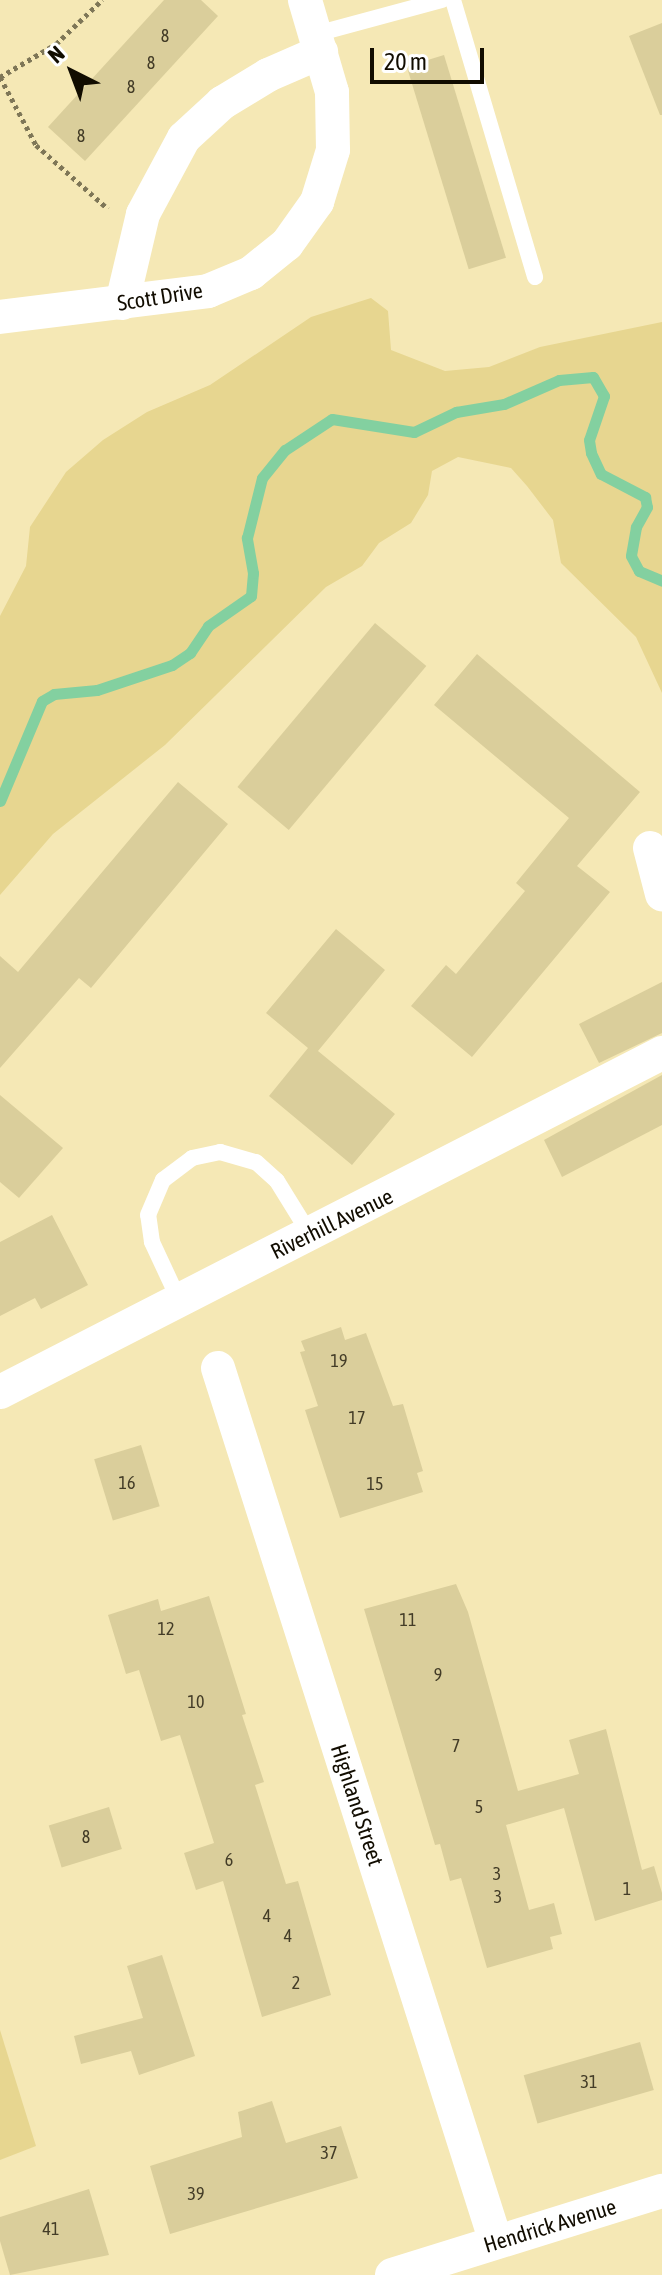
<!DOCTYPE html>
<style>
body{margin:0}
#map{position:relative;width:662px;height:2275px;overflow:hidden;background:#f5e8b5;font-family:"Asap Condensed",sans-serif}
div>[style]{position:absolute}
.green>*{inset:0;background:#e7d690}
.stream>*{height:11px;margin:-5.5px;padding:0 5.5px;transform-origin:5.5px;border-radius:5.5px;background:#83d0a0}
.building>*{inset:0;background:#dace9b;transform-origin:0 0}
.path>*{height:5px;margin-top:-2.5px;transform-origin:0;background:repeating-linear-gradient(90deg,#7e7657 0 4px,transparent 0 8px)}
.lane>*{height:16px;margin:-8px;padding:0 8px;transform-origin:8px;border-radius:8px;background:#fff}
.street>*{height:34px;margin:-17px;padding:0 17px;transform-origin:17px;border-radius:17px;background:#fff}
span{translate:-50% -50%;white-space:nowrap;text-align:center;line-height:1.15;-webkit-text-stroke:6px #fff;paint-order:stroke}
.number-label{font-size:18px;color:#433c27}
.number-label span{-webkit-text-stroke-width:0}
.street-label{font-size:22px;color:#110c00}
.north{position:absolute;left:32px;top:32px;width:80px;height:80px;-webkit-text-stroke:6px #fff;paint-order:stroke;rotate:318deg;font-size:22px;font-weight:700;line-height:32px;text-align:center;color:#110c00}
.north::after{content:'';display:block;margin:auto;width:28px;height:36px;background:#110c00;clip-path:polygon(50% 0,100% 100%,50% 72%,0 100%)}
.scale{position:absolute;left:370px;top:48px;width:114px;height:36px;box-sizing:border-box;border:4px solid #110c00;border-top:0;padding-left:10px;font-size:24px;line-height:28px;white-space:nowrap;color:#110c00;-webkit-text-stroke:6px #fff;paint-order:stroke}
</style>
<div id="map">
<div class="green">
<i style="clip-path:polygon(371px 298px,388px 311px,391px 350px,445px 371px,489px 367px,540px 347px,662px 322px,662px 693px,636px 637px,561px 563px,553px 520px,527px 486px,511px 468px,458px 457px,432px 471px,428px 495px,411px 523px,379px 543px,362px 566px,326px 587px,165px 745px,53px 834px,0 895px,0 616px,26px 566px,30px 527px,66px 472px,103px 440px,147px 412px,210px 385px,311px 317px)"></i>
<i style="clip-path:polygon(0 2030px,36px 2146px,0 2160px)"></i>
</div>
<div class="stream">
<i style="left:0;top:801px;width:108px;rotate:-67.2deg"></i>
<i style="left:42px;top:701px;width:14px;rotate:-30deg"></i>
<i style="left:54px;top:694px;width:43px;rotate:-5.3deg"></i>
<i style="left:97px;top:690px;width:79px;rotate:-18.4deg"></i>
<i style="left:172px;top:665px;width:22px;rotate:-34deg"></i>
<i style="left:190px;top:653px;width:32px;rotate:-56deg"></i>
<i style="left:208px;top:626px;width:52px;rotate:-34.9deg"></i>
<i style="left:251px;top:596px;width:23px;rotate:-85deg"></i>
<i style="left:253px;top:573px;width:36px;rotate:-100deg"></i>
<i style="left:247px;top:538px;width:62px;rotate:-76deg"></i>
<i style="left:262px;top:478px;width:36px;rotate:-51deg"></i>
<i style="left:285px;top:450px;width:56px;rotate:-33.4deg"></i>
<i style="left:332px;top:419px;width:83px;rotate:9deg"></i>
<i style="left:414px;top:432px;width:47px;rotate:-25.5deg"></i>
<i style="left:456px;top:412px;width:49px;rotate:-9.5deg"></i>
<i style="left:504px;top:404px;width:60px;rotate:-23.6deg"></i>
<i style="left:559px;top:380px;width:34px;rotate:-5deg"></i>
<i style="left:593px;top:377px;width:22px;rotate:60deg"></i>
<i style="left:604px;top:396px;width:46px;rotate:108.8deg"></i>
<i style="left:589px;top:440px;width:13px;rotate:81deg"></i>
<i style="left:591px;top:453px;width:23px;rotate:65deg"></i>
<i style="left:601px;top:474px;width:50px;rotate:27.6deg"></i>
<i style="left:645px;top:497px;width:10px;rotate:79deg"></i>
<i style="left:647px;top:507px;width:23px;rotate:119deg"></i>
<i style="left:636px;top:527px;width:29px;rotate:100deg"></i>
<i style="left:631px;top:556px;width:17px;rotate:62deg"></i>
<i style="left:639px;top:571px;width:25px;rotate:23deg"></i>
</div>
<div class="building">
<i style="clip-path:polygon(164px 0,201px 0,218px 16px,85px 161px,48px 127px)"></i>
<i style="clip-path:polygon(662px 23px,662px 115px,660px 115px,629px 36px)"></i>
<i style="left:444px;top:55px;width:212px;height:39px;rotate:73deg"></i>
<i style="left:375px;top:623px;width:67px;height:214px;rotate:40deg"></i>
<i style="clip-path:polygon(477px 654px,640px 792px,577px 866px,610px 892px,472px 1057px,411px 1006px,446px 965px,456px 974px,525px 891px,516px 883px,569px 818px,434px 705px)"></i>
<i style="clip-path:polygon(178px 782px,228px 824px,91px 988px,79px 978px,0 1068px,0 956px,18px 972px)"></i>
<i style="clip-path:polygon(336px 929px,385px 970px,318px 1051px,395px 1114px,352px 1165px,269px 1096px,308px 1048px,266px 1013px)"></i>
<i style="clip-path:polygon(662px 982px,662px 1033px,599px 1063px,579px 1024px)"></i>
<i style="clip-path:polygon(662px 1075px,662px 1125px,562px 1177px,544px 1140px)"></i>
<i style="clip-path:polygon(0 1095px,63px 1148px,19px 1198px,0 1182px)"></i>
<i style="clip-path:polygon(52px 1215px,88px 1285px,41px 1309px,35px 1298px,0 1316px,0 1242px)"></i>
<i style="clip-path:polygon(341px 1327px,345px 1340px,366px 1333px,393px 1406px,403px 1404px,423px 1471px,417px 1473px,423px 1492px,340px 1518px,305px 1410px,318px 1406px,300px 1352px,305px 1351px,301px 1341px)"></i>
<i style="left:141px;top:1445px;width:64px;height:49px;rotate:73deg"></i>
<i style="clip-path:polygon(456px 1584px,468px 1612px,518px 1791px,579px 1774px,569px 1740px,606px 1729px,642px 1870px,654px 1866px,662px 1893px,662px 1900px,595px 1921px,564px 1808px,506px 1825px,529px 1910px,554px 1903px,562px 1934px,550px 1937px,553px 1949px,487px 1968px,461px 1878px,450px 1881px,440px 1844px,435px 1845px,364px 1609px)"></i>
<i style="clip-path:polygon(209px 1596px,246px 1714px,242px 1715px,264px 1782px,255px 1785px,286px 1884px,298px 1881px,331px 1995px,262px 2017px,223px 1881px,196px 1890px,184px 1853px,214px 1843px,180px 1735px,161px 1741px,139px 1670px,126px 1674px,108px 1615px,158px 1599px,161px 1611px)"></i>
<i style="left:109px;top:1807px;width:44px;height:63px;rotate:73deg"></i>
<i style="clip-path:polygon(162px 1955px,195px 2056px,139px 2075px,131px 2051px,81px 2064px,74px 2036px,143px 2018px,127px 1966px)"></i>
<i style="left:640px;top:2042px;width:50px;height:121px;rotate:74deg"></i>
<i style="clip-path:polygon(272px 2101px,286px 2143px,341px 2126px,358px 2178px,170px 2234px,150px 2166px,242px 2137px,238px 2112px)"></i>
<i style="clip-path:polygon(89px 2189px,109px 2255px,10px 2275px,0 2241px,0 2217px)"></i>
</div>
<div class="path">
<i style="left:0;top:77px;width:77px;rotate:62.1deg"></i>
<i style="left:36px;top:145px;width:96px;rotate:41.6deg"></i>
<i style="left:0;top:77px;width:65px;rotate:-30.5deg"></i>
<i style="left:56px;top:44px;width:64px;rotate:-43.7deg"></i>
</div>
<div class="lane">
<i style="left:453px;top:0;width:289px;rotate:73.5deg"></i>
<i style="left:316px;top:34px;width:131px;rotate:-15.1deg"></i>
<i style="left:178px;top:1298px;width:62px;rotate:-114.9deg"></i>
<i style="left:152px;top:1242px;width:27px;rotate:-98deg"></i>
<i style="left:148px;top:1215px;width:38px;rotate:-67deg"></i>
<i style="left:163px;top:1180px;width:36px;rotate:-37deg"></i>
<i style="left:192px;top:1158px;width:29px;rotate:-12deg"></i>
<i style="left:220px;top:1152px;width:37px;rotate:16deg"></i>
<i style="left:256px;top:1162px;width:28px;rotate:42deg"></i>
<i style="left:277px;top:1181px;width:65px;rotate:58.3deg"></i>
</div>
<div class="street">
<i style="left:122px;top:303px;width:91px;rotate:-76.7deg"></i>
<i style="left:143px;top:214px;width:86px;rotate:-61.7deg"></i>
<i style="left:184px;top:138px;width:52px;rotate:-42.6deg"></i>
<i style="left:222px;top:103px;width:54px;rotate:-31.3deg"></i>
<i style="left:268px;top:75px;width:58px;rotate:-23.5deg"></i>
<i style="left:0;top:317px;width:210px;rotate:-7.1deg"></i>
<i style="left:208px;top:291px;width:47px;rotate:-22.7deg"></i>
<i style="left:251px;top:273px;width:46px;rotate:-38.9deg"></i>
<i style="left:287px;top:244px;width:52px;rotate:-54.5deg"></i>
<i style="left:317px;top:202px;width:54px;rotate:-72.9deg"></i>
<i style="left:333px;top:150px;width:58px;rotate:-91deg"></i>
<i style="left:332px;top:92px;width:96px;rotate:-106.4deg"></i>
<i style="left:650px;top:848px;width:48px;rotate:75.4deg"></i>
<i style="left:218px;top:1368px;width:917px;rotate:72.36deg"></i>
<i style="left:0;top:1392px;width:744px;rotate:-27.12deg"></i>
<i style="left:392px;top:2275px;width:283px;rotate:-17.3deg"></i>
</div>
<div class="number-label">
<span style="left:165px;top:36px">8</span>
<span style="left:151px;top:63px">8</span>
<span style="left:131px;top:87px">8</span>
<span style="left:81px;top:136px">8</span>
<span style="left:339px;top:1361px">19</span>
<span style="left:357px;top:1418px">17</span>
<span style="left:127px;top:1483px">16</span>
<span style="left:375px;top:1484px">15</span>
<span style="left:408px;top:1620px">11</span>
<span style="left:166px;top:1629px">12</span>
<span style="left:438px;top:1675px">9</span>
<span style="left:196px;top:1702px">10</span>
<span style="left:456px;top:1746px">7</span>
<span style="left:479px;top:1807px">5</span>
<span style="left:86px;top:1837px">8</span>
<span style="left:229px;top:1860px">6</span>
<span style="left:497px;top:1874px">3</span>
<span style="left:627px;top:1889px">1</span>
<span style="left:498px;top:1897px">3</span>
<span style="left:267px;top:1916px">4</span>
<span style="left:288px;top:1936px">4</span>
<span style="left:296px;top:1983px">2</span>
<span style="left:589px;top:2082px">31</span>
<span style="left:329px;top:2153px">37</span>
<span style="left:196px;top:2194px">39</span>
<span style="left:51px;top:2229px">41</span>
</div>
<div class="street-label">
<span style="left:160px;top:297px;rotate:-9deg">Scott Drive</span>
<span style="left:332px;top:1224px;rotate:-26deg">Riverhill Avenue</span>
<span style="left:357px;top:1805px;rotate:72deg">Highland Street</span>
<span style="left:550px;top:2226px;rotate:-17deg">Hendrick Avenue</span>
</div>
<div class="north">N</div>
<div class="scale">20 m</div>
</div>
